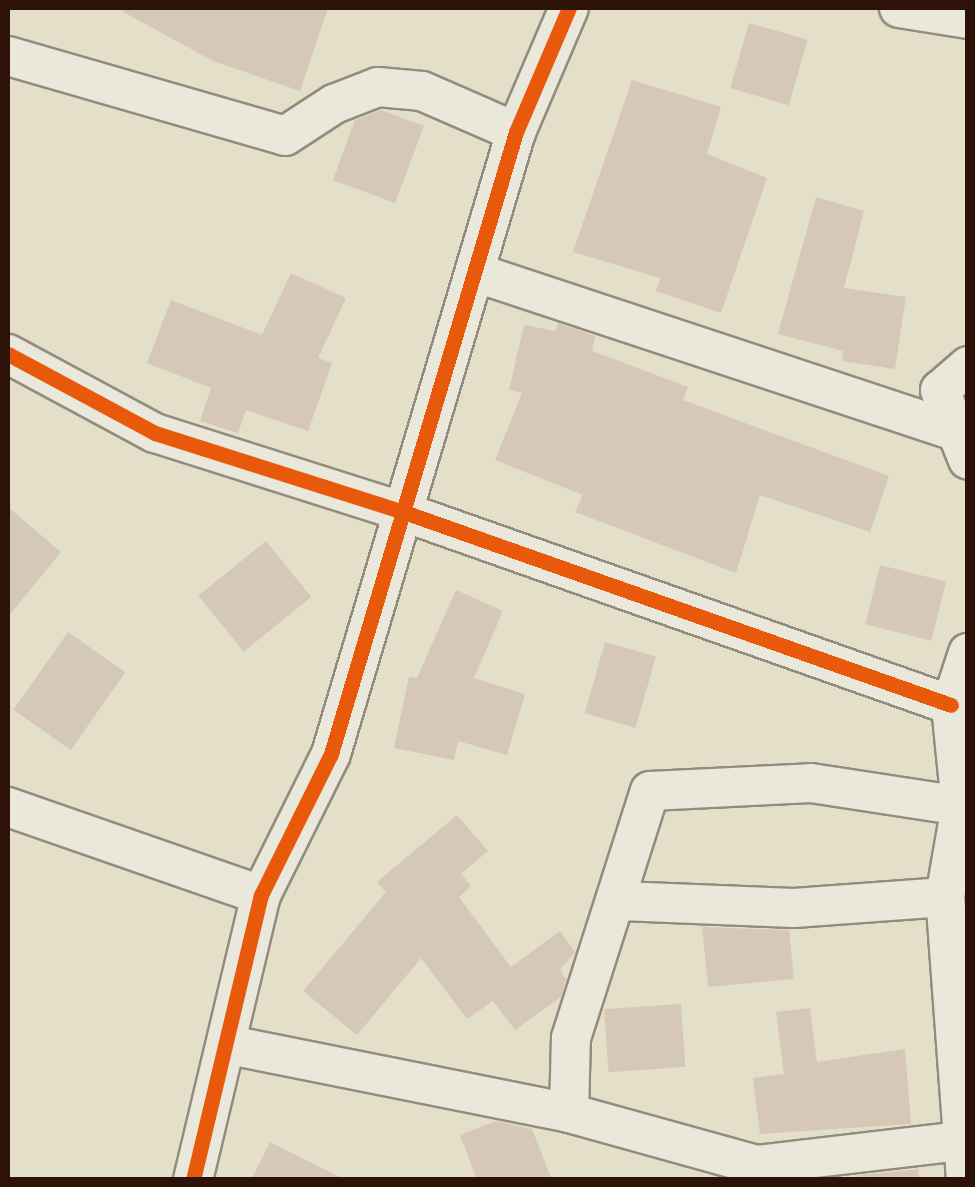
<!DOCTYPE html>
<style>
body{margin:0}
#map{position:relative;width:975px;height:1187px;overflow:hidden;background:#e4dfc8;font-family:Vollkorn,serif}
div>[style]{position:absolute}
.building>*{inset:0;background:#d5c8b6;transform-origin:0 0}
.roads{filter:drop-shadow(2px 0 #938c7e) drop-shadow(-2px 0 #938c7e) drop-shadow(0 2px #938c7e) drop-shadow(0 -2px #938c7e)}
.street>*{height:38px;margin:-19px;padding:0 19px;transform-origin:19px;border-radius:19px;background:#eae7db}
.cycleway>*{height:15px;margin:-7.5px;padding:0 7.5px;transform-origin:7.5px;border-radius:7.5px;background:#e8590c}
span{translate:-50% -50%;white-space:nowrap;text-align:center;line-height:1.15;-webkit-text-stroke:8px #f6efd3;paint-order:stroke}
.frame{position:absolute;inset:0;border:10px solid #2d1307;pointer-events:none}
</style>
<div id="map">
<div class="building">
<i style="clip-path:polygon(116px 8px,328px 8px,300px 91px,213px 61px)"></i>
<i style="left:749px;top:23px;width:61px;height:68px;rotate:16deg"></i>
<i style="clip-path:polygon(632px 80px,721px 107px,707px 154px,767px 178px,721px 313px,656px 291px,660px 278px,573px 252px)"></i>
<i style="clip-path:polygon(381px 110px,424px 126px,395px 203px,333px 180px,355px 120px)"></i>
<i style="clip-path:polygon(816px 197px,864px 211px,844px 288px,906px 297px,895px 369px,842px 361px,843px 351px,778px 334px)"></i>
<i style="clip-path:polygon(291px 273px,346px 298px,318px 358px,332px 363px,308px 431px,246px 410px,238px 433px,200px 421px,211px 388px,147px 363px,171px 300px,262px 335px)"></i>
<i style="clip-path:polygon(558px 323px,595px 336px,592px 351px,688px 387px,683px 400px,889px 476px,870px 532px,760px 495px,736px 573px,575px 512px,583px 495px,495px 460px,522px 393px,509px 390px,524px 325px,556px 331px)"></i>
<i style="clip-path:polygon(8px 507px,61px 552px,8px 617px)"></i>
<i style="left:266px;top:541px;width:72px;height:87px;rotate:51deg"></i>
<i style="left:880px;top:565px;width:68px;height:61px;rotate:14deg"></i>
<i style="clip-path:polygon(456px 590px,503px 611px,474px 678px,525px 694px,507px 755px,458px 741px,454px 760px,394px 748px,409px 677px,417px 678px)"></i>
<i style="left:68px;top:632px;width:70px;height:95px;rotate:35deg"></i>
<i style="left:605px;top:642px;width:53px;height:74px;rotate:16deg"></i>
<i style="clip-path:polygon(457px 815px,488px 851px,461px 874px,471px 886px,459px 897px,511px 967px,560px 931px,575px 952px,560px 970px,566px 979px,561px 997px,515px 1030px,493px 1001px,467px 1019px,421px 958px,357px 1035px,303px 991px,386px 892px,377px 882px)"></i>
<i style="clip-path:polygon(702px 927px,789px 930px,794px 979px,708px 987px)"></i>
<i style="left:681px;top:1004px;width:63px;height:77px;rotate:86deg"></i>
<i style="clip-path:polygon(810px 1008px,817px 1062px,905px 1049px,911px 1124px,760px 1134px,753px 1078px,784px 1074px,776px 1012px)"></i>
<i style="clip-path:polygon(496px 1121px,532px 1129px,552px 1180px,477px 1180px,460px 1135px)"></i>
<i style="clip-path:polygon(270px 1142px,346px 1180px,251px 1180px)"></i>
<i style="clip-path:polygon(918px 1169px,919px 1180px,853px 1176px)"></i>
</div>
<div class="roads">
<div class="street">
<i style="left:899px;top:8px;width:70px;rotate:9.1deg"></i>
<i style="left:8px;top:56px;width:288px;rotate:16.1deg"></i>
<i style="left:285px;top:136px;width:59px;rotate:-33.1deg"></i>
<i style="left:334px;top:104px;width:47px;rotate:-21.1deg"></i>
<i style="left:378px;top:87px;width:44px;rotate:5.2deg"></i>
<i style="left:422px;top:91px;width:103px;rotate:23.6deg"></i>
<i style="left:477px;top:273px;width:499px;rotate:18.3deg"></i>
<i style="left:8px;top:354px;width:167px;rotate:28.3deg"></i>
<i style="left:155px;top:433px;width:258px;rotate:17.6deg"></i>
<i style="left:401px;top:511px;width:583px;rotate:19.43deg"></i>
<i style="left:968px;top:366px;width:37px;rotate:139deg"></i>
<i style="left:940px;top:390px;width:75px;rotate:68.2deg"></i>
<i style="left:8px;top:807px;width:268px;rotate:19.2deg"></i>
<i style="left:620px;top:901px;width:174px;rotate:2.3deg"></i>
<i style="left:794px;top:908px;width:151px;rotate:-4.2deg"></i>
<i style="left:230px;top:1045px;width:346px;rotate:11.3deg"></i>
<i style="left:569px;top:1113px;width:194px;rotate:15.5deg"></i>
<i style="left:756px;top:1165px;width:205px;rotate:-6.7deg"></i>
<i style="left:569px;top:1113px;width:75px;rotate:-88.5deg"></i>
<i style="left:571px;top:1038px;width:259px;rotate:-72.3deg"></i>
<i style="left:650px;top:791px;width:161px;rotate:-2.8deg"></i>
<i style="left:811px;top:783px;width:152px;rotate:8.7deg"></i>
<i style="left:193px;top:1180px;width:293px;rotate:-76.6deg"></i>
<i style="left:261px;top:895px;width:157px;rotate:-63.6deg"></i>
<i style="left:331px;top:754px;width:649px;rotate:-73.44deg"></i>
<i style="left:516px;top:132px;width:135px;rotate:-66.9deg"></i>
<i style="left:966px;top:1180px;width:284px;rotate:-94.2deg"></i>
<i style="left:945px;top:897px;width:92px;rotate:-80deg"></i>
<i style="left:961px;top:806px;width:101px;rotate:-95.7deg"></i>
<i style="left:951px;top:705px;width:55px;rotate:-71.9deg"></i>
</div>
</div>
<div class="cycleway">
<i style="left:8px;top:354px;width:167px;rotate:28.3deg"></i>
<i style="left:155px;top:433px;width:258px;rotate:17.6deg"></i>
<i style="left:401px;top:511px;width:583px;rotate:19.43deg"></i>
<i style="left:193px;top:1180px;width:293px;rotate:-76.6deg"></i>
<i style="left:261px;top:895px;width:157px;rotate:-63.6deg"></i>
<i style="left:331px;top:754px;width:649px;rotate:-73.44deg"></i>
<i style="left:516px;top:132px;width:135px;rotate:-66.9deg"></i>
</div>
<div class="frame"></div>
</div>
